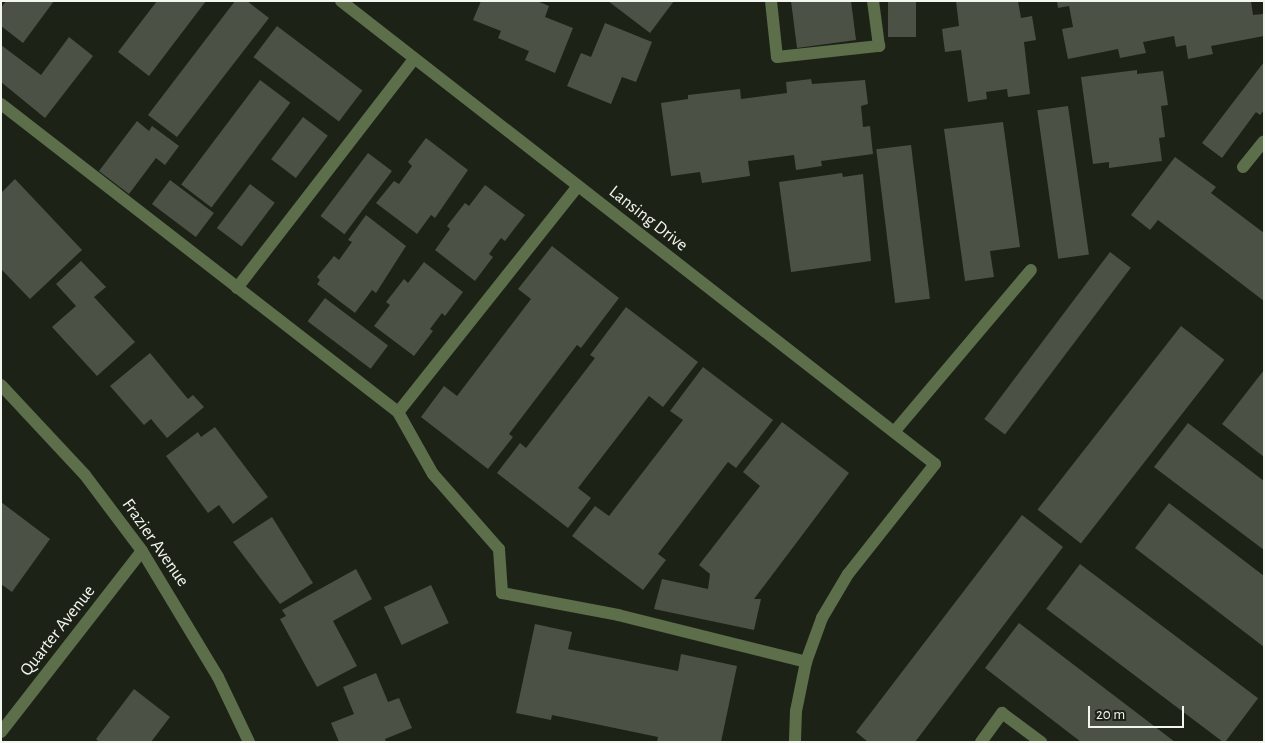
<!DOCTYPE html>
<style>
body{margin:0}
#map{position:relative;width:1265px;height:743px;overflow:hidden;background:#1d2217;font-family:"Alegreya Sans",sans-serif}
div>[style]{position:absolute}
.building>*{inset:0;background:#4b5145;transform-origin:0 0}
.service>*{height:12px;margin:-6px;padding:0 6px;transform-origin:6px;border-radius:6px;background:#5d6e4a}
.minor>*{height:12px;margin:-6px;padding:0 6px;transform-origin:6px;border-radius:6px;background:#5d6e4a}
span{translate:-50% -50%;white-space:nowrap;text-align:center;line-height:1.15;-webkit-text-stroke:4px #1d2217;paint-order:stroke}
.street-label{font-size:18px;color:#f2f6ef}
.frame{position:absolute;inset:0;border:2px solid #f2f6ef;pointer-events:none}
.scale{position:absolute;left:1088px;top:706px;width:96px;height:22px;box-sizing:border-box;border:2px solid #f2f6ef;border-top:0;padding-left:6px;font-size:15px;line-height:18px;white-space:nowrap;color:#f2f6ef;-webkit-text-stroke:4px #1d2217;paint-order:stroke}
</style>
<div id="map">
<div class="building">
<i style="clip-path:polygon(6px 1px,54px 1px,23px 43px,1px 26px,1px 8px)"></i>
<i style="clip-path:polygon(157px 1px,206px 1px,149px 76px,118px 52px)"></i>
<i style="clip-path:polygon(235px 1px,247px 1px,269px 18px,177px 137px,148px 115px)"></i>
<i style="clip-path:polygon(481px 1px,537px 1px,549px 6px,545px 17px,573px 28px,555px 73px,525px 60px,529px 51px,498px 38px,501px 31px,473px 20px)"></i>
<i style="clip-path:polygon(608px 1px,674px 1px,650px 33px)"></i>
<i style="clip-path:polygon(791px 1px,851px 1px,856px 40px,797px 48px)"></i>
<i style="left:888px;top:1px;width:28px;height:36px"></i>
<i style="clip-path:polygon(956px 1px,1018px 1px,1021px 18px,1032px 16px,1036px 40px,1024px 42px,1030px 94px,1008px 97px,1007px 89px,986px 92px,987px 99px,968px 102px,961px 50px,945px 52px,942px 29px,959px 26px)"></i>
<i style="clip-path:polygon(1057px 1px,1251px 1px,1253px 15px,1263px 14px,1264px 36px,1211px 46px,1213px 54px,1188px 59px,1186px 45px,1176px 47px,1174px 36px,1143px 42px,1146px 53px,1120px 58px,1118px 49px,1068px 59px,1062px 29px,1073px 27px,1069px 6px,1058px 8px)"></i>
<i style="clip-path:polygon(605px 23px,652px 42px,636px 82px,622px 77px,611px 104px,567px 86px,581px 53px,591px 57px)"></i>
<i style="left:277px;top:26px;width:107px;height:39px;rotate:37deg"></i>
<i style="clip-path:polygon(69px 37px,93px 56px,45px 118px,1px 82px,1px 45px,41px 75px)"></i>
<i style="clip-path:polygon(1264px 62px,1264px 110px,1260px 115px,1256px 112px,1222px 158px,1202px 143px)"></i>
<i style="clip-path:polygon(1137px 70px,1137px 74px,1163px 71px,1168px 105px,1161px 106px,1165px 137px,1159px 138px,1162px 161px,1109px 168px,1109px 162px,1093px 164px,1081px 77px)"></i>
<i style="clip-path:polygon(811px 79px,812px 84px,865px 80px,868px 104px,861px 106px,863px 127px,870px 126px,873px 154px,821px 161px,822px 166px,796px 170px,794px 155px,748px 161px,750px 176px,702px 183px,700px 172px,671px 176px,661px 103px,688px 99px,688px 95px,740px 89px,741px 99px,787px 93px,786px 82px)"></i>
<i style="left:260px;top:80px;width:38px;height:131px;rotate:37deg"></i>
<i style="left:1068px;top:106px;width:150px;height:31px;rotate:82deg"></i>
<i style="left:303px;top:117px;width:31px;height:53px;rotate:37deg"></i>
<i style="clip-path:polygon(137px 121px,149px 131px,152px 126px,179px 146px,165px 165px,156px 158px,129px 194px,99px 171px)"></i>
<i style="clip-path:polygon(1003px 122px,1020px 247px,990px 251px,994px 277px,965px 281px,944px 129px)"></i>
<i style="clip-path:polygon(426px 138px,468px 170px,435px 218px,431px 215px,417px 234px,376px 203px,394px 181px,399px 184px,412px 166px,408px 162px)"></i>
<i style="left:911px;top:145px;width:155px;height:35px;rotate:83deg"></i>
<i style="left:368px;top:153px;width:30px;height:79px;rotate:37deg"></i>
<i style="clip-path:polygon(1175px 157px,1216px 187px,1211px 193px,1264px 233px,1264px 301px,1158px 220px,1150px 230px,1131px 215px)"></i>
<i style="clip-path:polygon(842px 173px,843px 177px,863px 174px,871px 261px,791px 272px,779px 182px)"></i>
<i style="clip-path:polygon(15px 179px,82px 250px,30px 299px,1px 269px,1px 193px)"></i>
<i style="left:170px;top:180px;width:55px;height:30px;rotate:37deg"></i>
<i style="left:250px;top:184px;width:31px;height:55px;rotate:37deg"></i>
<i style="clip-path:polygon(485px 185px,525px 215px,505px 241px,501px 238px,489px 254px,493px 257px,475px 281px,435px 250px,450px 229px,447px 226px,465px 203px,469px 206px)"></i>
<i style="clip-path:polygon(366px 215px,406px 246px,376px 293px,372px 290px,355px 313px,317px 284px,320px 280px,317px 277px,334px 256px,339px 260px,352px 242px,348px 240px)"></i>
<i style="clip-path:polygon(552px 246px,619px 298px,581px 348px,577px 345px,509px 434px,513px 437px,488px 469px,421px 417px,444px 386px,457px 396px,531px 299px,518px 289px)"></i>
<i style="left:1110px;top:252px;width:26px;height:209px;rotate:37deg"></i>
<i style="clip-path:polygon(81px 261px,106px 287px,94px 297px,135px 342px,97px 376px,52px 327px,76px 306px,56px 284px)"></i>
<i style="clip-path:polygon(424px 262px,463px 292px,445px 316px,442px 313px,430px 329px,433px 331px,414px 356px,374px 326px,390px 305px,386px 302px,404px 279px,408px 283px)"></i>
<i style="left:325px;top:298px;width:79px;height:29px;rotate:37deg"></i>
<i style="clip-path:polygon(626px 307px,698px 362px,663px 407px,649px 396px,578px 488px,591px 498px,568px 528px,497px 473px,520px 443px,526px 448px,595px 358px,590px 355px)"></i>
<i style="left:1181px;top:326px;width:55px;height:233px;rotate:38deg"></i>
<i style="clip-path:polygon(150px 353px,188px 399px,193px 395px,204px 407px,167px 438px,151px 419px,144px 425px,110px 386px)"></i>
<i style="clip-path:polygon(703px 367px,773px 420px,736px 468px,728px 462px,658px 554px,666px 560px,643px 590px,572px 536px,595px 506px,609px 516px,683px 420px,670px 411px)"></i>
<i style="clip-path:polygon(1264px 370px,1264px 457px,1222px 424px)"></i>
<i style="clip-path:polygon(782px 422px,849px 473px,754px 599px,761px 599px,754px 630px,654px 609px,662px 579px,708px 589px,710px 574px,699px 565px,760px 486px,743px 472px)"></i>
<i style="clip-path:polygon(1188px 423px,1264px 481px,1264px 550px,1154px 467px)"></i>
<i style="clip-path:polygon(215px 427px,268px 497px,233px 524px,219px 505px,208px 513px,166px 456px,198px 432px,201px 437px)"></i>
<i style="clip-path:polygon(1px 502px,50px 539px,12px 592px,1px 584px)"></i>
<i style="clip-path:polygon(1169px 503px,1264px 576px,1264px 647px,1135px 548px)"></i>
<i style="clip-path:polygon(1022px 515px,1063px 547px,915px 742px,868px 742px,856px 732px)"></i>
<i style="clip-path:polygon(272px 517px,313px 583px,280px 604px,233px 542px)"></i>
<i style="left:1080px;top:564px;width:223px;height:56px;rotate:37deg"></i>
<i style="clip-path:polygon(356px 569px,372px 599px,333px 621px,357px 666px,317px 687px,280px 619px,286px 616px,282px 610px)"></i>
<i style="left:431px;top:585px;width:42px;height:52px;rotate:65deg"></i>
<i style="clip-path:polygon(1019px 623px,1175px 742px,1081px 742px,985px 668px)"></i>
<i style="clip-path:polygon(535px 624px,572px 632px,568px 649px,678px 671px,681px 654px,737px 666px,721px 742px,657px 742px,658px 737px,552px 715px,551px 720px,516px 713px)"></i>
<i style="clip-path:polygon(376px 673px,388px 702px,399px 698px,412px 728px,385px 739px,386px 742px,339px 742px,331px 723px,354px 714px,343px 687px)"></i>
<i style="clip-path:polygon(134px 689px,170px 717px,151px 742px,99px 742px,96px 739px)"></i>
</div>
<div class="service">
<i style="left:771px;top:1px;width:56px;rotate:83.9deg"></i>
<i style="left:777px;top:57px;width:103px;rotate:-6.2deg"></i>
<i style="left:879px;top:46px;width:45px;rotate:-97.6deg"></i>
<i style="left:1px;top:104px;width:502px;rotate:37.8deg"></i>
<i style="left:578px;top:186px;width:289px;rotate:128.5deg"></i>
<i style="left:398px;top:412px;width:71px;rotate:60.6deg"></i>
<i style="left:433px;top:474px;width:100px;rotate:48.7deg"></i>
<i style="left:499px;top:549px;width:44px;rotate:86.1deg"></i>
<i style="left:502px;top:593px;width:118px;rotate:10.7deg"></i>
<i style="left:618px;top:615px;width:194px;rotate:14deg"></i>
<i style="left:237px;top:288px;width:289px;rotate:-52.3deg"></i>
<i style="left:894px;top:432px;width:212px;rotate:-49.8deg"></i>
<i style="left:981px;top:742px;width:36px;rotate:-54deg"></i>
<i style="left:1002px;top:713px;width:49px;rotate:36.6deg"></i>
</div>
<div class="minor">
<i style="left:341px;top:1px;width:753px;rotate:37.94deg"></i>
<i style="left:935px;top:464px;width:140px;rotate:128.3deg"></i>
<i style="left:848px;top:574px;width:51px;rotate:120.6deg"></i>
<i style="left:822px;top:618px;width:47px;rotate:110deg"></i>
<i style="left:806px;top:662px;width:50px;rotate:101.5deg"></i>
<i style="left:796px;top:711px;width:31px;rotate:92deg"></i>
<i style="left:1243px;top:167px;width:33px;rotate:-51deg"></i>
<i style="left:1px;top:385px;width:123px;rotate:47deg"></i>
<i style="left:85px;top:475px;width:95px;rotate:53.1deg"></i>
<i style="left:142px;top:551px;width:147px;rotate:58.9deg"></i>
<i style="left:218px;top:677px;width:72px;rotate:64.5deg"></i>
<i style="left:1px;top:732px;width:229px;rotate:-52.1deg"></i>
</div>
<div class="street-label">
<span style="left:648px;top:219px;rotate:38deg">Lansing Drive</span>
<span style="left:155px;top:543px;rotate:55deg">Frazier Avenue</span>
<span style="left:58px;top:631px;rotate:-52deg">Quarter Avenue</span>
</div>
<div class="frame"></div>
<div class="scale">20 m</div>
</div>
